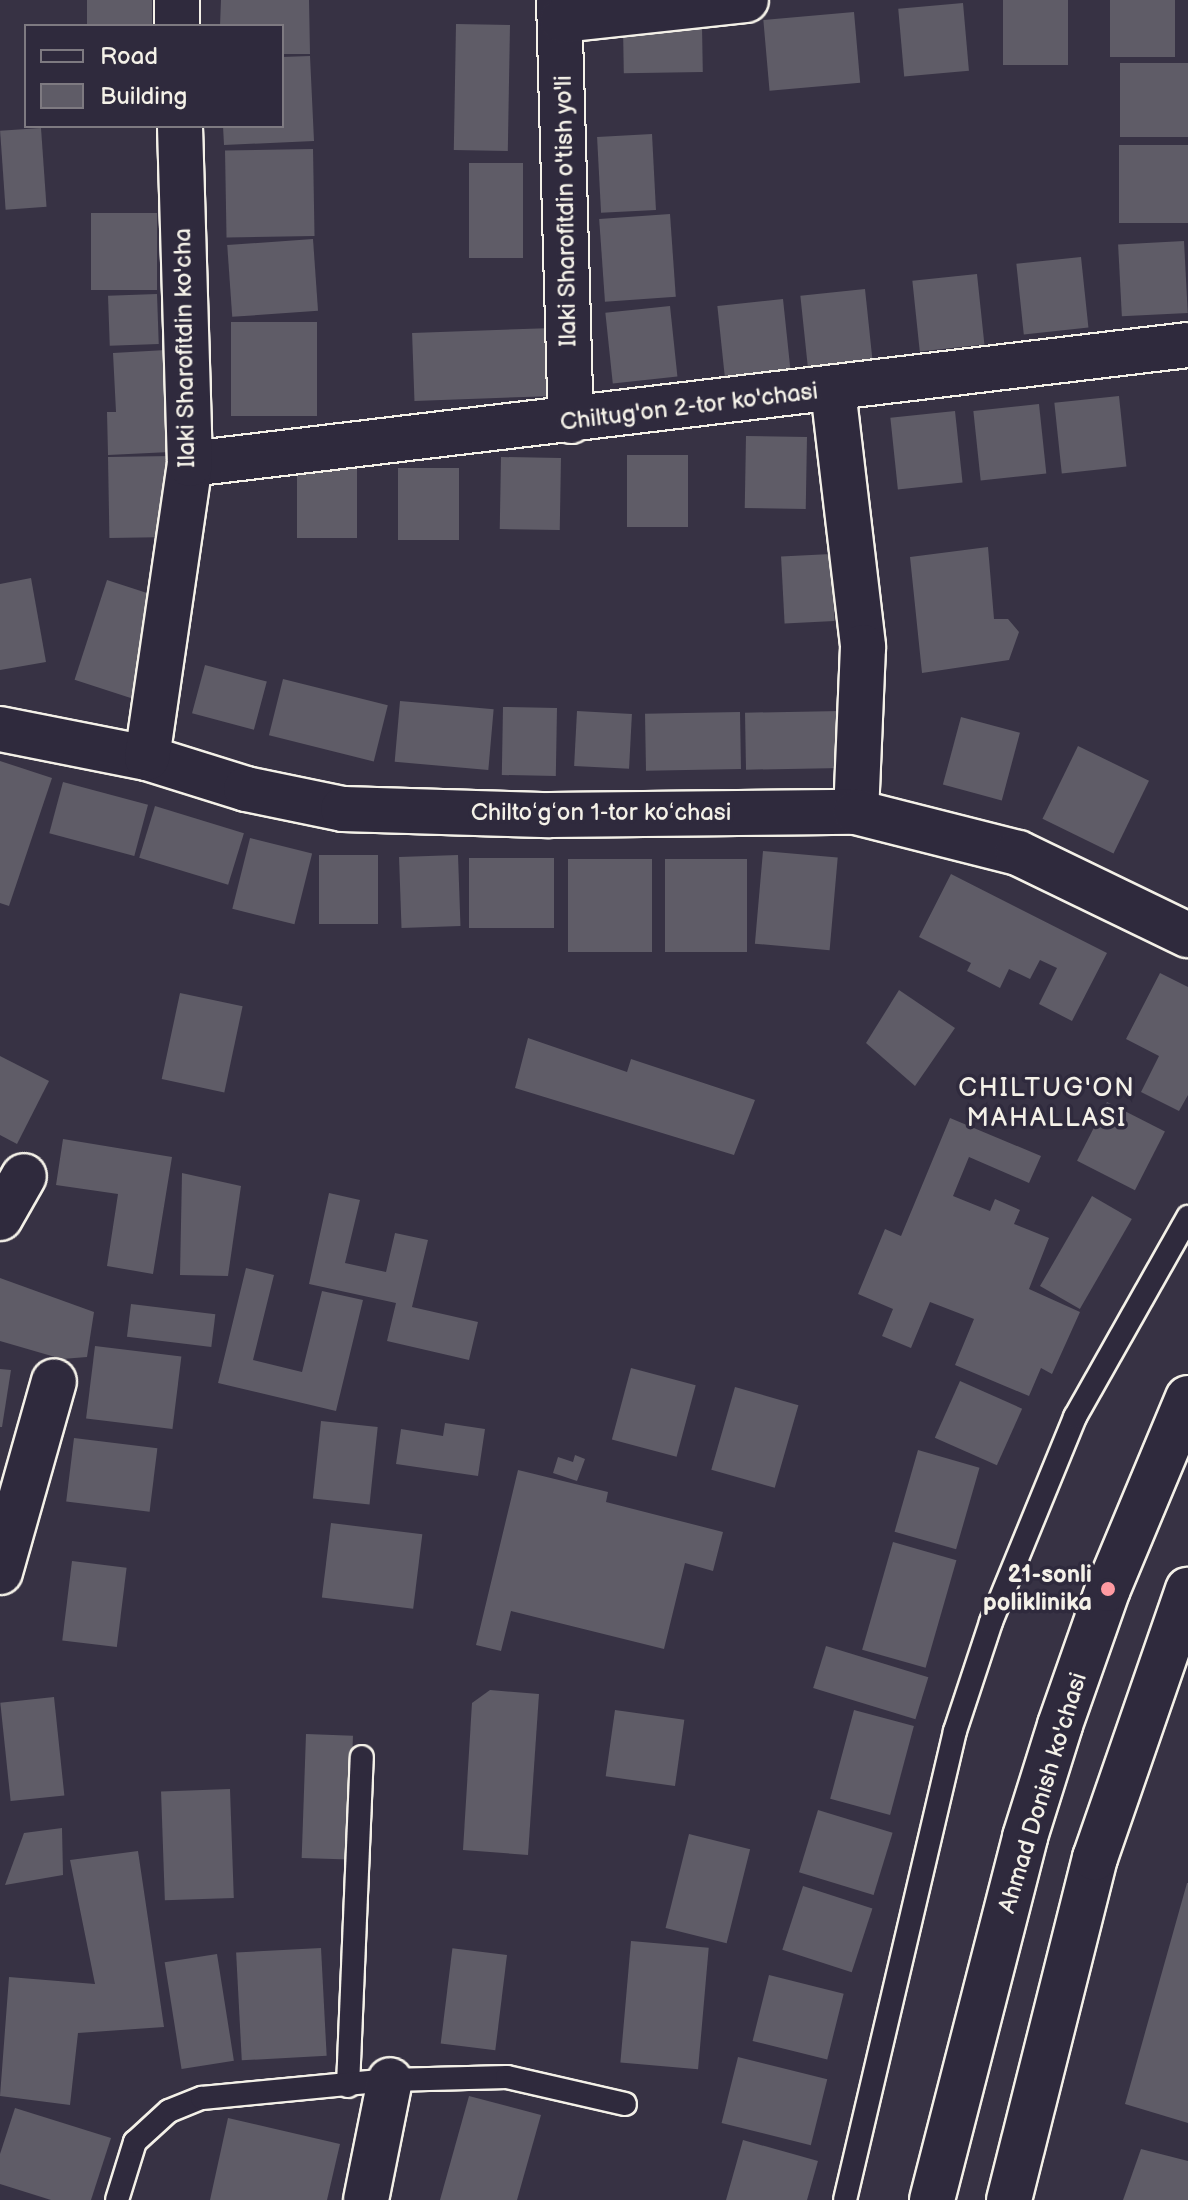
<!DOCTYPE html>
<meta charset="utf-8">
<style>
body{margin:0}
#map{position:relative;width:1188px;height:2200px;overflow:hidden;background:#373244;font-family:"Balsamiq Sans",sans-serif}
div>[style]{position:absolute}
.building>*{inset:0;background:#5f5c67;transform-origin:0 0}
.roads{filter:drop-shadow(2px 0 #f4f1e8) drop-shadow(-2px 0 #f4f1e8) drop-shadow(0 2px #f4f1e8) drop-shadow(0 -2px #f4f1e8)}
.lane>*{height:22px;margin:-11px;padding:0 11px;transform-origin:11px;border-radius:11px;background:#2f2a3d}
.street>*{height:44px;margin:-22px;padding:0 22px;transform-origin:22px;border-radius:22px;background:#2f2a3d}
.primary>*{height:44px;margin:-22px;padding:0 22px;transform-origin:22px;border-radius:22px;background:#2f2a3d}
.dots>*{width:22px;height:22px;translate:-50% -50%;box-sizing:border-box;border:4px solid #2f2a3d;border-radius:50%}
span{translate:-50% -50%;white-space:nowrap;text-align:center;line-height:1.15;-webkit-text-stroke:7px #2f2a3d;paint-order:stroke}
.street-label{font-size:24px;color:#f4f1e8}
.poi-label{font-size:24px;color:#f4f1e8;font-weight:700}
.right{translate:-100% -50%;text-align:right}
.neighbourhood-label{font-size:26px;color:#f4f1e8;letter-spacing:2px}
.legend{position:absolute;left:24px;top:24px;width:260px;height:104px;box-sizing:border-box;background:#2f2a3d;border:2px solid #7e7a81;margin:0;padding:10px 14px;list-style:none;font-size:24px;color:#f4f1e8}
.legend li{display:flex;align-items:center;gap:16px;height:40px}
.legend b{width:40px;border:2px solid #7e7a81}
</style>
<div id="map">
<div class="building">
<i style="left:87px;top:0;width:65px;height:26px"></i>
<i style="clip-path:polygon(221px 0,309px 0,310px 54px,282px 54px,282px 26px,220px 26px)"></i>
<i style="left:1003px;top:0;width:65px;height:65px"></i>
<i style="left:1110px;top:0;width:65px;height:57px"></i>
<i style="left:963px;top:3px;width:68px;height:65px;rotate:85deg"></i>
<i style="left:854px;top:12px;width:71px;height:91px;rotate:85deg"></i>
<i style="left:456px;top:24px;width:54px;height:126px;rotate:1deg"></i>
<i style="left:702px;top:26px;width:46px;height:79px;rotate:89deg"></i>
<i style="clip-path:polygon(310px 56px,314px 141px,224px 145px,223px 126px,282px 126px,282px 57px)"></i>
<i style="left:1188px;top:63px;width:74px;height:68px;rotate:90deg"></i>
<i style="left:41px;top:128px;width:79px;height:41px;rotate:86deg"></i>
<i style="left:652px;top:134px;width:76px;height:55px;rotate:87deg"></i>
<i style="left:1188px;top:145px;width:78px;height:69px;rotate:90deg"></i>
<i style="left:313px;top:149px;width:87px;height:88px;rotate:89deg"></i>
<i style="left:469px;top:163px;width:54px;height:95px"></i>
<i style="left:91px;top:213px;width:66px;height:77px"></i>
<i style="left:670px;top:214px;width:83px;height:71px;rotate:86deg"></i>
<i style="left:313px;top:239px;width:72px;height:86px;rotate:86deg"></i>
<i style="left:1184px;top:241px;width:72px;height:66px;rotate:87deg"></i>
<i style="left:1081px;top:257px;width:71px;height:65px;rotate:84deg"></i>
<i style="left:977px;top:274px;width:71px;height:65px;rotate:84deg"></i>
<i style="left:865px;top:289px;width:71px;height:65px;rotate:84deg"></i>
<i style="left:157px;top:294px;width:50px;height:49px;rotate:88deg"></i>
<i style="left:783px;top:299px;width:71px;height:66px;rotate:84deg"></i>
<i style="left:670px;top:306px;width:71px;height:65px;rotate:84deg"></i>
<i style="left:231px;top:322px;width:86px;height:94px"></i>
<i style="left:553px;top:328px;width:68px;height:141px;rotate:88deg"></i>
<i style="clip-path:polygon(166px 350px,170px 452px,108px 455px,107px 412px,116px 412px,113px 353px)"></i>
<i style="left:1119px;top:396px;width:71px;height:65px;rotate:84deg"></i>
<i style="left:1039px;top:404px;width:70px;height:66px;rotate:84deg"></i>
<i style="left:955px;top:411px;width:72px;height:65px;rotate:84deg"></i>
<i style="left:746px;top:436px;width:61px;height:72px;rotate:1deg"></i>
<i style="left:627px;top:455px;width:61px;height:72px"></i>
<i style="left:172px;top:456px;width:81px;height:64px;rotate:89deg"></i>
<i style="left:501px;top:457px;width:60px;height:72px;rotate:1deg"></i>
<i style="left:297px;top:466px;width:60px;height:72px"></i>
<i style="left:398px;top:468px;width:61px;height:72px"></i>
<i style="clip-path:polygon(988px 547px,994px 619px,1008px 619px,1019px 632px,1009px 660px,922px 673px,910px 557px)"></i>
<i style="left:831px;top:554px;width:67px;height:50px;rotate:87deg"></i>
<i style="clip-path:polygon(31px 578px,46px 662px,0 670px,0 584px)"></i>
<i style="left:107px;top:580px;width:59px;height:105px;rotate:18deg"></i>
<i style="left:205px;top:665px;width:64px;height:50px;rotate:15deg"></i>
<i style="left:283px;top:679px;width:108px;height:58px;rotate:14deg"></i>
<i style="left:400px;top:701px;width:94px;height:61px;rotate:5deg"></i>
<i style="left:503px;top:707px;width:54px;height:68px;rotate:1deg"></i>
<i style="left:577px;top:711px;width:55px;height:55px;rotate:3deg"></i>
<i style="left:841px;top:711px;width:57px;height:96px;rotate:89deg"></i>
<i style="left:740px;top:712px;width:57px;height:95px;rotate:89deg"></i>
<i style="left:961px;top:717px;width:61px;height:70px;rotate:15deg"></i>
<i style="left:1078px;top:746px;width:79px;height:81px;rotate:26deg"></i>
<i style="clip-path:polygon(0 761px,52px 778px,9px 906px,0 903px)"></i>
<i style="left:63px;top:782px;width:88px;height:53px;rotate:15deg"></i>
<i style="left:155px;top:806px;width:93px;height:54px;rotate:17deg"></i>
<i style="left:250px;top:838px;width:64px;height:73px;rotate:14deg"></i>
<i style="left:763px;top:851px;width:75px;height:93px;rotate:5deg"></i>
<i style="left:378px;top:855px;width:69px;height:59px;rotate:90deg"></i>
<i style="left:458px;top:855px;width:71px;height:59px;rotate:88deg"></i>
<i style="left:469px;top:858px;width:85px;height:70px"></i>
<i style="left:652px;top:859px;width:93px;height:84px;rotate:90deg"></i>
<i style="left:665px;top:859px;width:82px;height:93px"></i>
<i style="clip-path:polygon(951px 874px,1107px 953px,1072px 1021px,1039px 1004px,1057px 968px,1040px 960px,1030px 979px,1009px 969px,1000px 988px,967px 971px,971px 963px,919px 937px)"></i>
<i style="clip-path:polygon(1160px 973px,1188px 987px,1188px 1095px,1179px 1111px,1141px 1092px,1159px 1056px,1126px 1039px)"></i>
<i style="clip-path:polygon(899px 990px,955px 1028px,915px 1086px,866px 1043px)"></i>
<i style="left:180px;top:993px;width:64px;height:88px;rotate:12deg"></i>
<i style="clip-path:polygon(528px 1038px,627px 1072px,631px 1059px,755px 1100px,734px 1155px,515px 1088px)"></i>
<i style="clip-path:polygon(0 1056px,49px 1081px,17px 1144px,0 1135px)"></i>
<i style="left:1107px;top:1102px;width:65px;height:66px;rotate:27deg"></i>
<i style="clip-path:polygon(950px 1118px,1041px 1156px,1029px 1183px,969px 1157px,953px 1196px,990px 1211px,995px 1199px,1020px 1210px,1014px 1224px,1049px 1238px,1029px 1289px,1080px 1312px,1052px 1374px,1041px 1368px,1029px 1396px,955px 1365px,974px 1319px,930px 1302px,911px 1348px,882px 1336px,893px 1309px,858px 1294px,885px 1229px,901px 1236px)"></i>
<i style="clip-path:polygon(63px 1139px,172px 1157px,153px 1274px,107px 1266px,118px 1194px,56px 1185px)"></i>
<i style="clip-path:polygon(182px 1173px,241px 1186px,228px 1276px,180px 1275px)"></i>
<i style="clip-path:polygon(329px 1193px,360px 1200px,345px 1263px,386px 1272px,395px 1233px,428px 1240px,412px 1307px,478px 1322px,469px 1360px,387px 1341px,396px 1303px,309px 1284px)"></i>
<i style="left:1092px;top:1196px;width:46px;height:104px;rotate:30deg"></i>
<i style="clip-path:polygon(246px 1268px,274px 1275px,253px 1360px,302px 1372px,322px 1291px,363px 1300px,336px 1411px,218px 1383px)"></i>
<i style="clip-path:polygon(0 1278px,94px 1312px,87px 1357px,62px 1359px,0 1341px)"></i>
<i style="left:131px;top:1304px;width:85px;height:33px;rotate:7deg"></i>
<i style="left:95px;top:1346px;width:87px;height:73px;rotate:7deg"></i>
<i style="left:631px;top:1368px;width:67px;height:74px;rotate:15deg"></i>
<i style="clip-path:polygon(0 1369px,11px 1370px,2px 1427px,0 1427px)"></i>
<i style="left:960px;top:1381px;width:68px;height:62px;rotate:24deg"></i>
<i style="left:735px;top:1387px;width:66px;height:86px;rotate:16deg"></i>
<i style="left:321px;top:1421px;width:57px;height:78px;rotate:6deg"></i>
<i style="clip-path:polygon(445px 1423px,485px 1429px,478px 1476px,396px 1464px,401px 1429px,443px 1436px)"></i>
<i style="left:74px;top:1438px;width:84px;height:64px;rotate:7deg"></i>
<i style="left:918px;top:1450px;width:64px;height:85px;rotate:16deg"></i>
<i style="clip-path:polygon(575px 1455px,585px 1459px,577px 1481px,553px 1473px,558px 1457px,573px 1462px)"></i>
<i style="clip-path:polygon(518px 1470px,608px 1492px,606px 1502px,723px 1532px,713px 1571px,685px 1563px,664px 1649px,511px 1611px,501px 1651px,476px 1645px)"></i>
<i style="left:331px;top:1523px;width:92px;height:75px;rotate:7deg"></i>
<i style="left:893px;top:1542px;width:66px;height:112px;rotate:16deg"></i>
<i style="left:72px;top:1561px;width:55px;height:80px;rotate:7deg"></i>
<i style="left:826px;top:1646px;width:107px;height:44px;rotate:17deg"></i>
<i style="clip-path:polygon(490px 1690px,539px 1694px,528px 1855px,463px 1850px,472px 1703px)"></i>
<i style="left:54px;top:1697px;width:99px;height:54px;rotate:84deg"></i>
<i style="left:615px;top:1710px;width:70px;height:67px;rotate:8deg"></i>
<i style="left:854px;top:1710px;width:62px;height:92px;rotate:15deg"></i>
<i style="left:306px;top:1734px;width:47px;height:124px;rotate:2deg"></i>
<i style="left:230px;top:1789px;width:109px;height:69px;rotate:88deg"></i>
<i style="left:818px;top:1810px;width:78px;height:65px;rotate:17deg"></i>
<i style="clip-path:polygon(62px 1828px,63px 1875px,5px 1885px,24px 1833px)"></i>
<i style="left:689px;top:1834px;width:63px;height:97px;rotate:14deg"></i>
<i style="clip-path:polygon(138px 1851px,164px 2027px,78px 2033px,70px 2105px,0 2096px,9px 1977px,95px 1984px,70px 1860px)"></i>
<i style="clip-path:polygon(1187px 1883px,1188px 1883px,1188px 2123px,1125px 2104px)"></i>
<i style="left:803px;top:1886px;width:73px;height:67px;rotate:18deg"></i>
<i style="left:631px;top:1941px;width:78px;height:122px;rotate:5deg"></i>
<i style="left:321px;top:1948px;width:108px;height:85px;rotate:87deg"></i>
<i style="left:217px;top:1954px;width:108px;height:53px;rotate:81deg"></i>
<i style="left:507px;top:1955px;width:96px;height:55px;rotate:97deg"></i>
<i style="left:769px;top:1975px;width:77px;height:68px;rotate:14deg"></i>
<i style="left:738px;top:2057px;width:92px;height:68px;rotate:14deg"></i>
<i style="clip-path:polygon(469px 2096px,541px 2115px,517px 2200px,440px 2200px)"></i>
<i style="clip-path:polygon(15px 2108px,111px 2138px,91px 2200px,51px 2200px,0 2184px,0 2154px)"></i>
<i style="clip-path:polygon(228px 2118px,340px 2144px,327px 2200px,210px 2200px)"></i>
<i style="clip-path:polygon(743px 2140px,818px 2161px,807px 2200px,726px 2200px)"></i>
<i style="clip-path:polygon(1141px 2149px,1188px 2161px,1188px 2200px,1123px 2200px)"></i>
</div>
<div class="roads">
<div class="lane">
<i style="left:348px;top:2086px;width:329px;rotate:-87.6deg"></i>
<i style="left:117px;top:2200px;width:61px;rotate:-72.8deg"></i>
<i style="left:135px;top:2142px;width:46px;rotate:-42.4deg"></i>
<i style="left:169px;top:2111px;width:35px;rotate:-22deg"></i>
<i style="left:202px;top:2098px;width:189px;rotate:-5.5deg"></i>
<i style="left:390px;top:2080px;width:117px;rotate:-1.5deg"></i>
<i style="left:507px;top:2077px;width:121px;rotate:12.9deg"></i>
<i style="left:845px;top:2200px;width:482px;rotate:-76.8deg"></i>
<i style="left:955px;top:1731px;width:115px;rotate:-71.7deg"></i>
<i style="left:991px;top:1622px;width:222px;rotate:-67.7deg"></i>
<i style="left:1075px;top:1417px;width:230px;rotate:-60.5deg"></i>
</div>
<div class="street">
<i style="left:177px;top:0;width:26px;rotate:90deg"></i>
<i style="left:559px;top:0;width:421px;rotate:88.4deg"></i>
<i style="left:562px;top:20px;width:185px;rotate:-6.2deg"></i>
<i style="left:833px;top:390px;width:259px;rotate:83.3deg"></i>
<i style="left:863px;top:647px;width:165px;rotate:92.4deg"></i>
<i style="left:190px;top:464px;width:1005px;rotate:-6.8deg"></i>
<i style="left:0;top:729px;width:150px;rotate:11.2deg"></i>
<i style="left:147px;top:758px;width:104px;rotate:17.4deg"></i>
<i style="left:246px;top:789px;width:99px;rotate:11.7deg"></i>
<i style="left:343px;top:809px;width:207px;rotate:1.7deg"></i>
<i style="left:550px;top:815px;width:306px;rotate:-0.6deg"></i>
<i style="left:856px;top:812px;width:167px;rotate:14.2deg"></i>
<i style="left:1018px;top:853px;width:189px;rotate:25.8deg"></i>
<i style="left:147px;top:758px;width:297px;rotate:-81.7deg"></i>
<i style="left:190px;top:464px;width:338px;rotate:-91.7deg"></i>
<i style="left:0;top:1218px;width:48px;rotate:-60.3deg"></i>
<i style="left:0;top:1572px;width:198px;rotate:-74.2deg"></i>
<i style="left:366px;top:2200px;width:122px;rotate:-78.7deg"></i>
</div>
<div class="primary">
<i style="left:932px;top:2200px;width:375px;rotate:-75.6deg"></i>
<i style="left:1025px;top:1837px;width:117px;rotate:-72.6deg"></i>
<i style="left:1060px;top:1725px;width:144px;rotate:-70.6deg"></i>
<i style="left:1108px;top:1589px;width:207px;rotate:-67.3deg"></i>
<i style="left:1009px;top:2200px;width:353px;rotate:-75.9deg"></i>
<i style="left:1095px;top:1858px;width:284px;rotate:-70.9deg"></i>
</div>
</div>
<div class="dots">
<i style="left:1108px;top:1589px;background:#ff9aa2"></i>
</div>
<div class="street-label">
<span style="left:566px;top:211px;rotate:-91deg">Ilaki Sharofitdin o'tish yo'li</span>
<span style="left:185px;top:348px;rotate:-91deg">Ilaki Sharofitdin ko'cha</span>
<span style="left:689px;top:407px;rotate:-7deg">Chiltug'on 2-tor ko'chasi</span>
<span style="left:601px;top:813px">Chiltoʻgʻon 1-tor koʻchasi</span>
<span style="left:1043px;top:1793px;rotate:-73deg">Ahmad Donish ko'chasi</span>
</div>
<div class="poi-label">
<span class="right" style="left:1092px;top:1589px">21-sonli<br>poliklinika</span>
</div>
<div class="neighbourhood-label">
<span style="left:1047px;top:1104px">CHILTUG'ON<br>MAHALLASI</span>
</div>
<ul class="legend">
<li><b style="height:10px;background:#2f2a3d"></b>Road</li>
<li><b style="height:22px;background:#5f5c67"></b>Building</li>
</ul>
</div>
